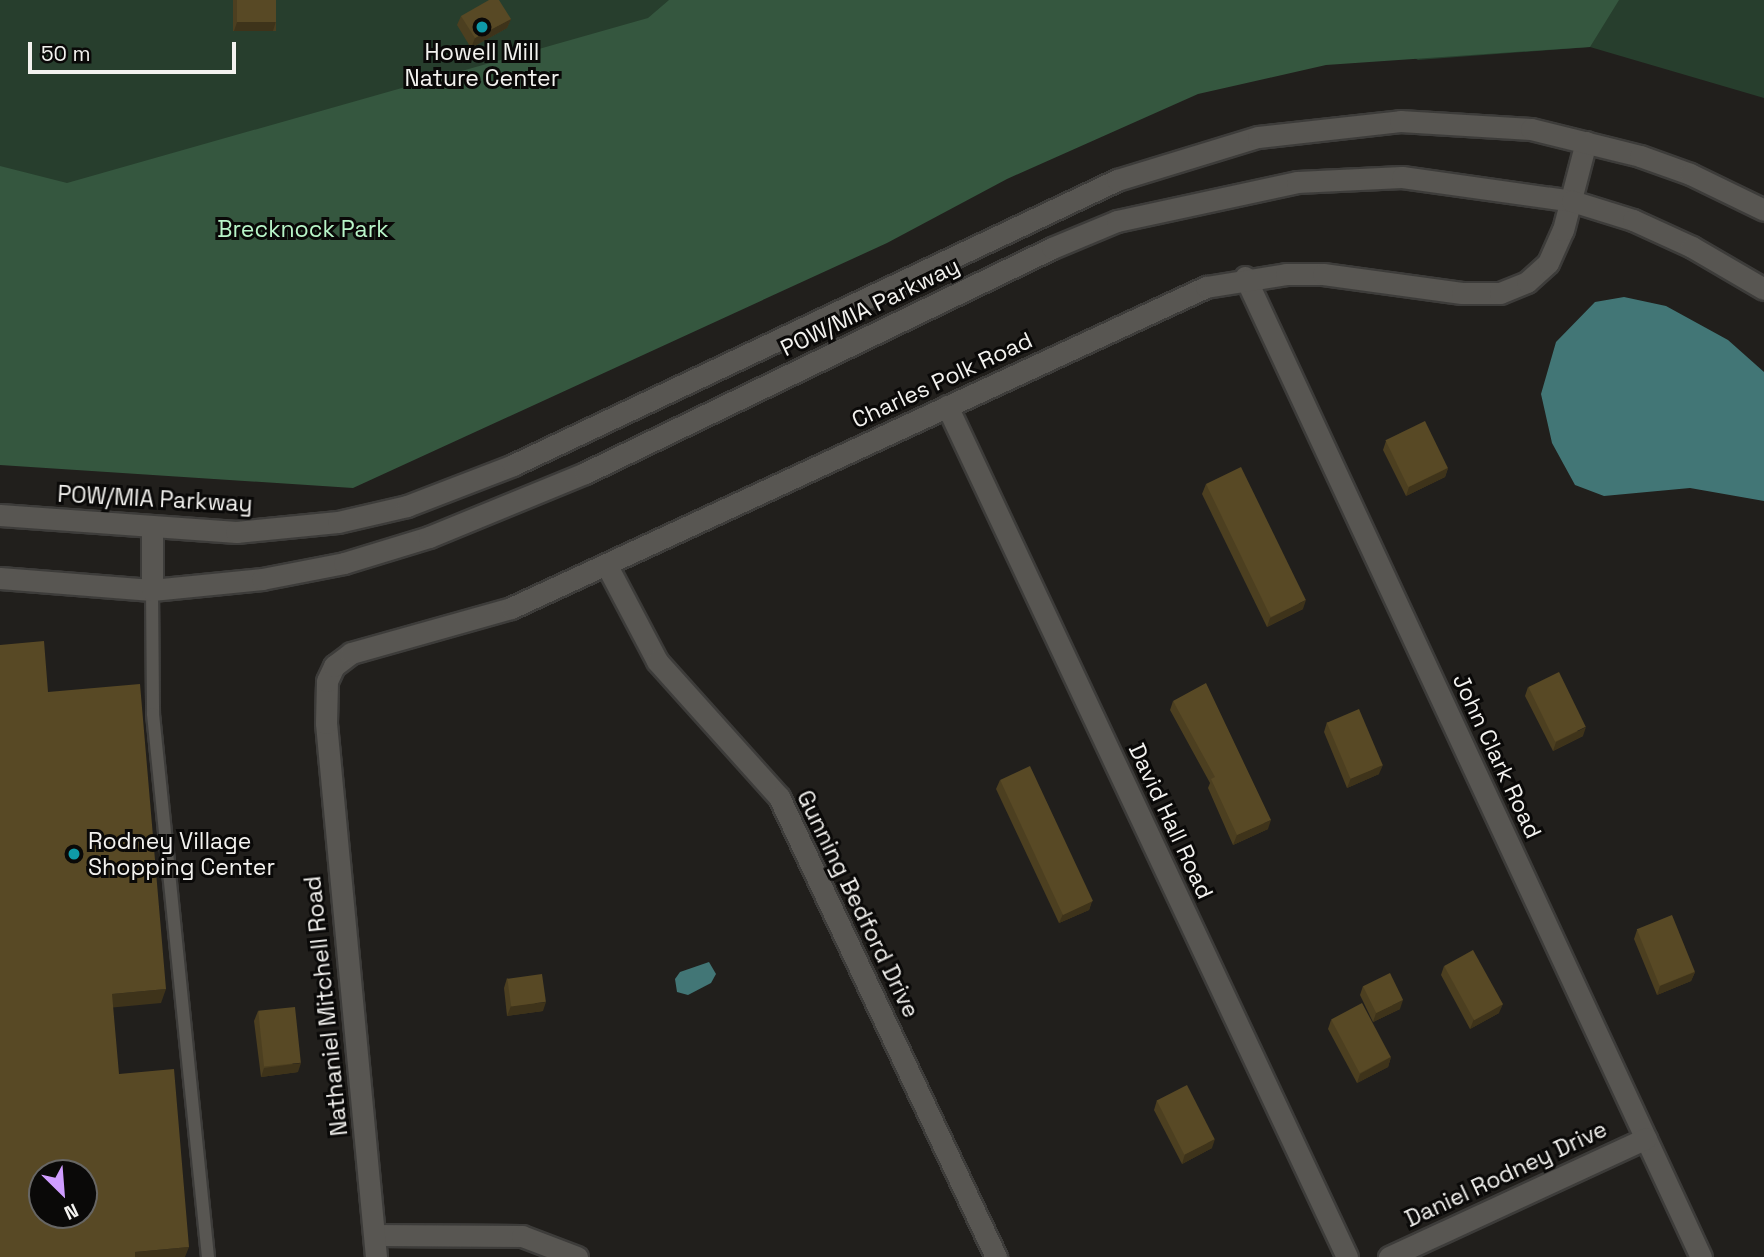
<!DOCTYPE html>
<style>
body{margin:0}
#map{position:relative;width:1764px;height:1257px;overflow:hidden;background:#211f1c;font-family:"Space Grotesk",sans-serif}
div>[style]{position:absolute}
.green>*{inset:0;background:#273e2d}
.forest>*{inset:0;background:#35573f}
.water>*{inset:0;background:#427676}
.roads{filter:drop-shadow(2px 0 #3d3c3a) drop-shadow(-2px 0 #3d3c3a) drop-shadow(0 2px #3d3c3a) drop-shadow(0 -2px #3d3c3a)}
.lane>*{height:12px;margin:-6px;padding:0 6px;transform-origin:6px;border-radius:6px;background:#585652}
.street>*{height:21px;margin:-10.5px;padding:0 10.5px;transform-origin:10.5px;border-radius:10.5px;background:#585652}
.secondary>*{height:21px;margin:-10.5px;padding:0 10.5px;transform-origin:10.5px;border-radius:10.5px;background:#585652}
.wall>*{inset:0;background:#4c3f20;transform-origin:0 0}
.shaded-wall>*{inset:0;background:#3e331a}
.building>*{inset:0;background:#584925;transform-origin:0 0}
.dots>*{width:19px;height:19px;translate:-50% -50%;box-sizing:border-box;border:4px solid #0a0908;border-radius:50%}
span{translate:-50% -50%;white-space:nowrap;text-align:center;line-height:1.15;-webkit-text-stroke:6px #0a0908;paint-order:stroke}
.poi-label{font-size:23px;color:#f3f2ef}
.left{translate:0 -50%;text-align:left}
.park-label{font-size:23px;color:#b8f5c8}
.street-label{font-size:23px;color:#f3f2ef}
.north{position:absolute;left:28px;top:1159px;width:70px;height:70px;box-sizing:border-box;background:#0a0908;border:2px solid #676664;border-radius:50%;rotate:155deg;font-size:19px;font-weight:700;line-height:28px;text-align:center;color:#f3f2ef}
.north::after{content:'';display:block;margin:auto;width:24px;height:32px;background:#d09dff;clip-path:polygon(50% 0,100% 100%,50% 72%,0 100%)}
.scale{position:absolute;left:28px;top:42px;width:208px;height:32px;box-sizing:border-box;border:4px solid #f3f2ef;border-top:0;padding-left:9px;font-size:21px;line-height:24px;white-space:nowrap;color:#f3f2ef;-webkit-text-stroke:5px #0a0908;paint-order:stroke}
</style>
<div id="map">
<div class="green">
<i style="clip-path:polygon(0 0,1189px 0,0 422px)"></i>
<i style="clip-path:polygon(1312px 0,1764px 0,1764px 98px,1590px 47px,1418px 60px)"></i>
</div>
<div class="forest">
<i style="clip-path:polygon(669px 0,1619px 0,1590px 47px,1326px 65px,1198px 94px,1007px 179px,887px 243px,353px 488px,0 465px,0 166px,67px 183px,648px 18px)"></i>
</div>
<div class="water">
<i style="clip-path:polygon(1624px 297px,1666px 306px,1728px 340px,1764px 372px,1764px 501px,1690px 488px,1604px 496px,1575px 485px,1552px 443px,1541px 394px,1556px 342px,1595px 302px)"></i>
<i style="clip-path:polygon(709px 962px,716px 974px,711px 983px,688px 995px,677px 992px,675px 979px,680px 972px)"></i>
</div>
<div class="roads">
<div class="lane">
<i style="left:152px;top:590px;width:124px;rotate:89.5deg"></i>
<i style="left:153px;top:714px;width:546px;rotate:84.22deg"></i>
</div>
<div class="street">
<i style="left:1245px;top:277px;width:1081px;rotate:65.05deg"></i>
<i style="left:947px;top:406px;width:940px;rotate:64.82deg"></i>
<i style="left:607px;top:566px;width:107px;rotate:62.2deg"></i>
<i style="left:657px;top:661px;width:183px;rotate:48.1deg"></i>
<i style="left:779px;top:797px;width:509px;rotate:64.74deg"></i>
<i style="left:375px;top:1235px;width:147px;rotate:0.4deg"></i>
<i style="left:522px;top:1236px;width:59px;rotate:20.9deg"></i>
<i style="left:376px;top:1257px;width:536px;rotate:-95.35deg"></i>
<i style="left:326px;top:723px;width:42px;rotate:-88.6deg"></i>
<i style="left:327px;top:681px;width:17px;rotate:-65deg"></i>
<i style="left:334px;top:666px;width:21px;rotate:-37deg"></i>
<i style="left:351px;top:653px;width:166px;rotate:-15.7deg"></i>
<i style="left:511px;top:608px;width:766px;rotate:-24.79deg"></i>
<i style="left:1206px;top:287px;width:81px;rotate:-9.2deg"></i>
<i style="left:1286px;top:274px;width:37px"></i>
<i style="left:1323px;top:274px;width:140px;rotate:7.8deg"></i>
<i style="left:1462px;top:293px;width:38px"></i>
<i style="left:1500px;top:293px;width:29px;rotate:-22deg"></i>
<i style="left:1527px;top:282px;width:28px;rotate:-42deg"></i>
<i style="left:1548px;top:263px;width:36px;rotate:-66deg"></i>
<i style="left:1563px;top:230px;width:91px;rotate:-75.4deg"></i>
<i style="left:1389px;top:1257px;width:283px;rotate:-24.8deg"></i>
</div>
<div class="secondary">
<i style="left:0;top:515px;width:237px;rotate:4.1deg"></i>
<i style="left:236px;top:532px;width:102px;rotate:-5.6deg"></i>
<i style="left:338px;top:522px;width:71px;rotate:-13.1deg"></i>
<i style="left:407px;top:506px;width:114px;rotate:-21.1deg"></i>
<i style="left:513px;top:465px;width:668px;rotate:-25.26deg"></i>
<i style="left:1117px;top:180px;width:147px;rotate:-17deg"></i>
<i style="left:1258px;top:137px;width:143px;rotate:-6.4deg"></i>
<i style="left:1400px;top:121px;width:131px;rotate:3.5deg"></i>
<i style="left:1531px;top:129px;width:112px;rotate:13.9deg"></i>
<i style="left:1640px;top:156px;width:53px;rotate:19.8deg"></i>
<i style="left:1690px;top:174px;width:82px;rotate:25.9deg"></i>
<i style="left:0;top:578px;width:152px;rotate:4.5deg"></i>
<i style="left:152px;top:590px;width:111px;rotate:-5.7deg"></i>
<i style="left:262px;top:579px;width:84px;rotate:-11deg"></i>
<i style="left:344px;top:563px;width:89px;rotate:-17deg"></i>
<i style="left:429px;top:537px;width:169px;rotate:-22.3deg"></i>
<i style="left:585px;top:473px;width:518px;rotate:-25.72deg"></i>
<i style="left:1052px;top:248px;width:70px;rotate:-22.6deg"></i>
<i style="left:1117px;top:221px;width:184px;rotate:-12.2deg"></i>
<i style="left:1297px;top:182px;width:105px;rotate:-2.7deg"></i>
<i style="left:1402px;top:177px;width:172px;rotate:8deg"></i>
<i style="left:1572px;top:201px;width:64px;rotate:17.3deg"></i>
<i style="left:1633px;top:220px;width:65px;rotate:24.6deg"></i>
<i style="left:1692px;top:247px;width:83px;rotate:30.3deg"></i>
<i style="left:152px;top:590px;width:62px;rotate:-90deg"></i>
</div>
</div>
<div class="wall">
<i style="left:233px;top:0;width:43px;height:31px"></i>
<i style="clip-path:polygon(461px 16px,511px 19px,507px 28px,471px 48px,457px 25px)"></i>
<i style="clip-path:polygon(1386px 441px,1448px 468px,1445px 477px,1406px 496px,1383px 450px)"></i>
<i style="clip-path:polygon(1206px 484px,1303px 609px,1267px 627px,1202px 494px)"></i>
<i style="clip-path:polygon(1528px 687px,1583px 736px,1553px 751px,1525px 696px)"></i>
<i style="clip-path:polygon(1173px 701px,1268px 829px,1233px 845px,1208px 788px,1210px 783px,1170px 710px)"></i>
<i style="clip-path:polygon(1327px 722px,1379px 774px,1347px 788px,1324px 732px)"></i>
<i style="clip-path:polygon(1000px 780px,1092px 901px,1089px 910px,1059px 923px,996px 789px)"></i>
<i style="clip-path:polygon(1637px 930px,1695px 972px,1691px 981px,1657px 995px,1634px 939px)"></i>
<i style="clip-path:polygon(1444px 966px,1499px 1013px,1470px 1029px,1441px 975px)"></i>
<i style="clip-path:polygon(507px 978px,543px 1011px,507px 1016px,504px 988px)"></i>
<i style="clip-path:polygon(1363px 986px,1400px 1009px,1373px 1022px,1360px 995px)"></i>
<i style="clip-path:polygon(258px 1011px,298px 1072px,261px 1077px,254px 1021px)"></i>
<i style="clip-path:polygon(1331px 1020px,1391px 1057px,1388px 1067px,1357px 1083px,1328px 1029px)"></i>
<i style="clip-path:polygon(1157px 1100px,1212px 1148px,1182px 1164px,1154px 1110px)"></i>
</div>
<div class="shaded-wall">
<i style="clip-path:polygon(511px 19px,507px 28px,471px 48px,475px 38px)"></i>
<i style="clip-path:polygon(276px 21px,273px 31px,234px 31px,237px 22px)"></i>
<i style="clip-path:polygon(1448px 468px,1445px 477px,1406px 496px,1409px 487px)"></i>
<i style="clip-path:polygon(1306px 600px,1303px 609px,1267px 627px,1270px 618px)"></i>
<i style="clip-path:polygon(1586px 727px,1583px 736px,1553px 751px,1556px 742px)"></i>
<i style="clip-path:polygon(1383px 765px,1379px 774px,1347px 788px,1351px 778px)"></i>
<i style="clip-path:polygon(1271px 820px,1268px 829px,1233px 845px,1237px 835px)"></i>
<i style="clip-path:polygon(1092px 901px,1089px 910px,1059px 923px,1063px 914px)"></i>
<i style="clip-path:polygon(1695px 972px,1691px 981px,1657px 995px,1660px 986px)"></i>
<i style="clip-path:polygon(166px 989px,161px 1003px,107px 1008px,112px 994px)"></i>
<i style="clip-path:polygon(1403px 1000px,1400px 1009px,1373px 1022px,1376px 1013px)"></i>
<i style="clip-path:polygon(546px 1002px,543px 1011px,507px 1016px,511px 1006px)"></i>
<i style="clip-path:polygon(1503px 1004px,1499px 1013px,1470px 1029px,1474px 1019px)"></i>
<i style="clip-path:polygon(1391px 1057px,1388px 1067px,1357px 1083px,1360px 1074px)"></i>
<i style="clip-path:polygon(301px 1063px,298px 1072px,261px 1077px,264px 1068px)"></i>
<i style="clip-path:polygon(1215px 1139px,1212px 1148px,1182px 1164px,1185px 1154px)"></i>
<i style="clip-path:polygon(189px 1247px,185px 1257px,133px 1257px,135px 1252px)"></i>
</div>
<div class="building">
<i style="left:237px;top:0;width:39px;height:22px"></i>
<i style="clip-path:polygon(489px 0,499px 0,511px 19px,475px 38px,461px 16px)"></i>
<i style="left:1425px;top:421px;width:52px;height:44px;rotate:64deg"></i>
<i style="left:1241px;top:467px;width:148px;height:39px;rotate:64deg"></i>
<i style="clip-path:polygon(evenodd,44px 641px,48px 692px,140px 684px,166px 989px,112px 994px,119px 1074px,174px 1069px,189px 1247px,135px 1252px,135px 1257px,0 1257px,0 645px,44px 641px,42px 1173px,84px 1173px,84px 1215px,42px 1215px,42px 1173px)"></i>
<i style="left:1559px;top:672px;width:61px;height:34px;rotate:64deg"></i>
<i style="clip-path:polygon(1206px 683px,1271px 820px,1237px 835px,1211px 779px,1215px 777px,1173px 701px)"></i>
<i style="left:1359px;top:709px;width:61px;height:35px;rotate:67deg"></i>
<i style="left:1030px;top:766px;width:149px;height:33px;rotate:65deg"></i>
<i style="left:1672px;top:915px;width:61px;height:38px;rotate:68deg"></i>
<i style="left:1473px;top:950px;width:62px;height:33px;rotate:61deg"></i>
<i style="left:1390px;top:973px;width:30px;height:30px;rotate:64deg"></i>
<i style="left:542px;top:974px;width:28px;height:35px;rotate:82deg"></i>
<i style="left:1362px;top:1003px;width:61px;height:35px;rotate:62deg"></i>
<i style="left:295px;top:1007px;width:56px;height:37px;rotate:84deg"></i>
<i style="left:1187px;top:1085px;width:61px;height:34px;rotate:63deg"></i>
</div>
<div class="dots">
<i style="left:482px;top:27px;background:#0f9aa8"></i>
<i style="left:74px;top:854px;background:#0f9aa8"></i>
</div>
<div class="poi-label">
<span style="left:482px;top:65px">Howell Mill<br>Nature Center</span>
<span class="left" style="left:88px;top:854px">Rodney Village<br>Shopping Center</span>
</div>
<div class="park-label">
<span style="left:303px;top:229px">Brecknock Park</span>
</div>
<div class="street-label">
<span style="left:870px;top:307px;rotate:-26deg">POW/MIA Parkway</span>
<span style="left:942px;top:380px;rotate:-25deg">Charles Polk Road</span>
<span style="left:155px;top:499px;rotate:3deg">POW/MIA Parkway</span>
<span style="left:1497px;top:756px;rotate:65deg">John Clark Road</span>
<span style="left:1171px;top:821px;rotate:65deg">David Hall Road</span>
<span style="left:858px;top:904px;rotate:64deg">Gunning Bedford Drive</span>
<span style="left:326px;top:1006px;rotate:-96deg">Nathaniel Mitchell Road</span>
<span style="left:1506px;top:1174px;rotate:-25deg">Daniel Rodney Drive</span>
</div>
<div class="north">N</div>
<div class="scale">50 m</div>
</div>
